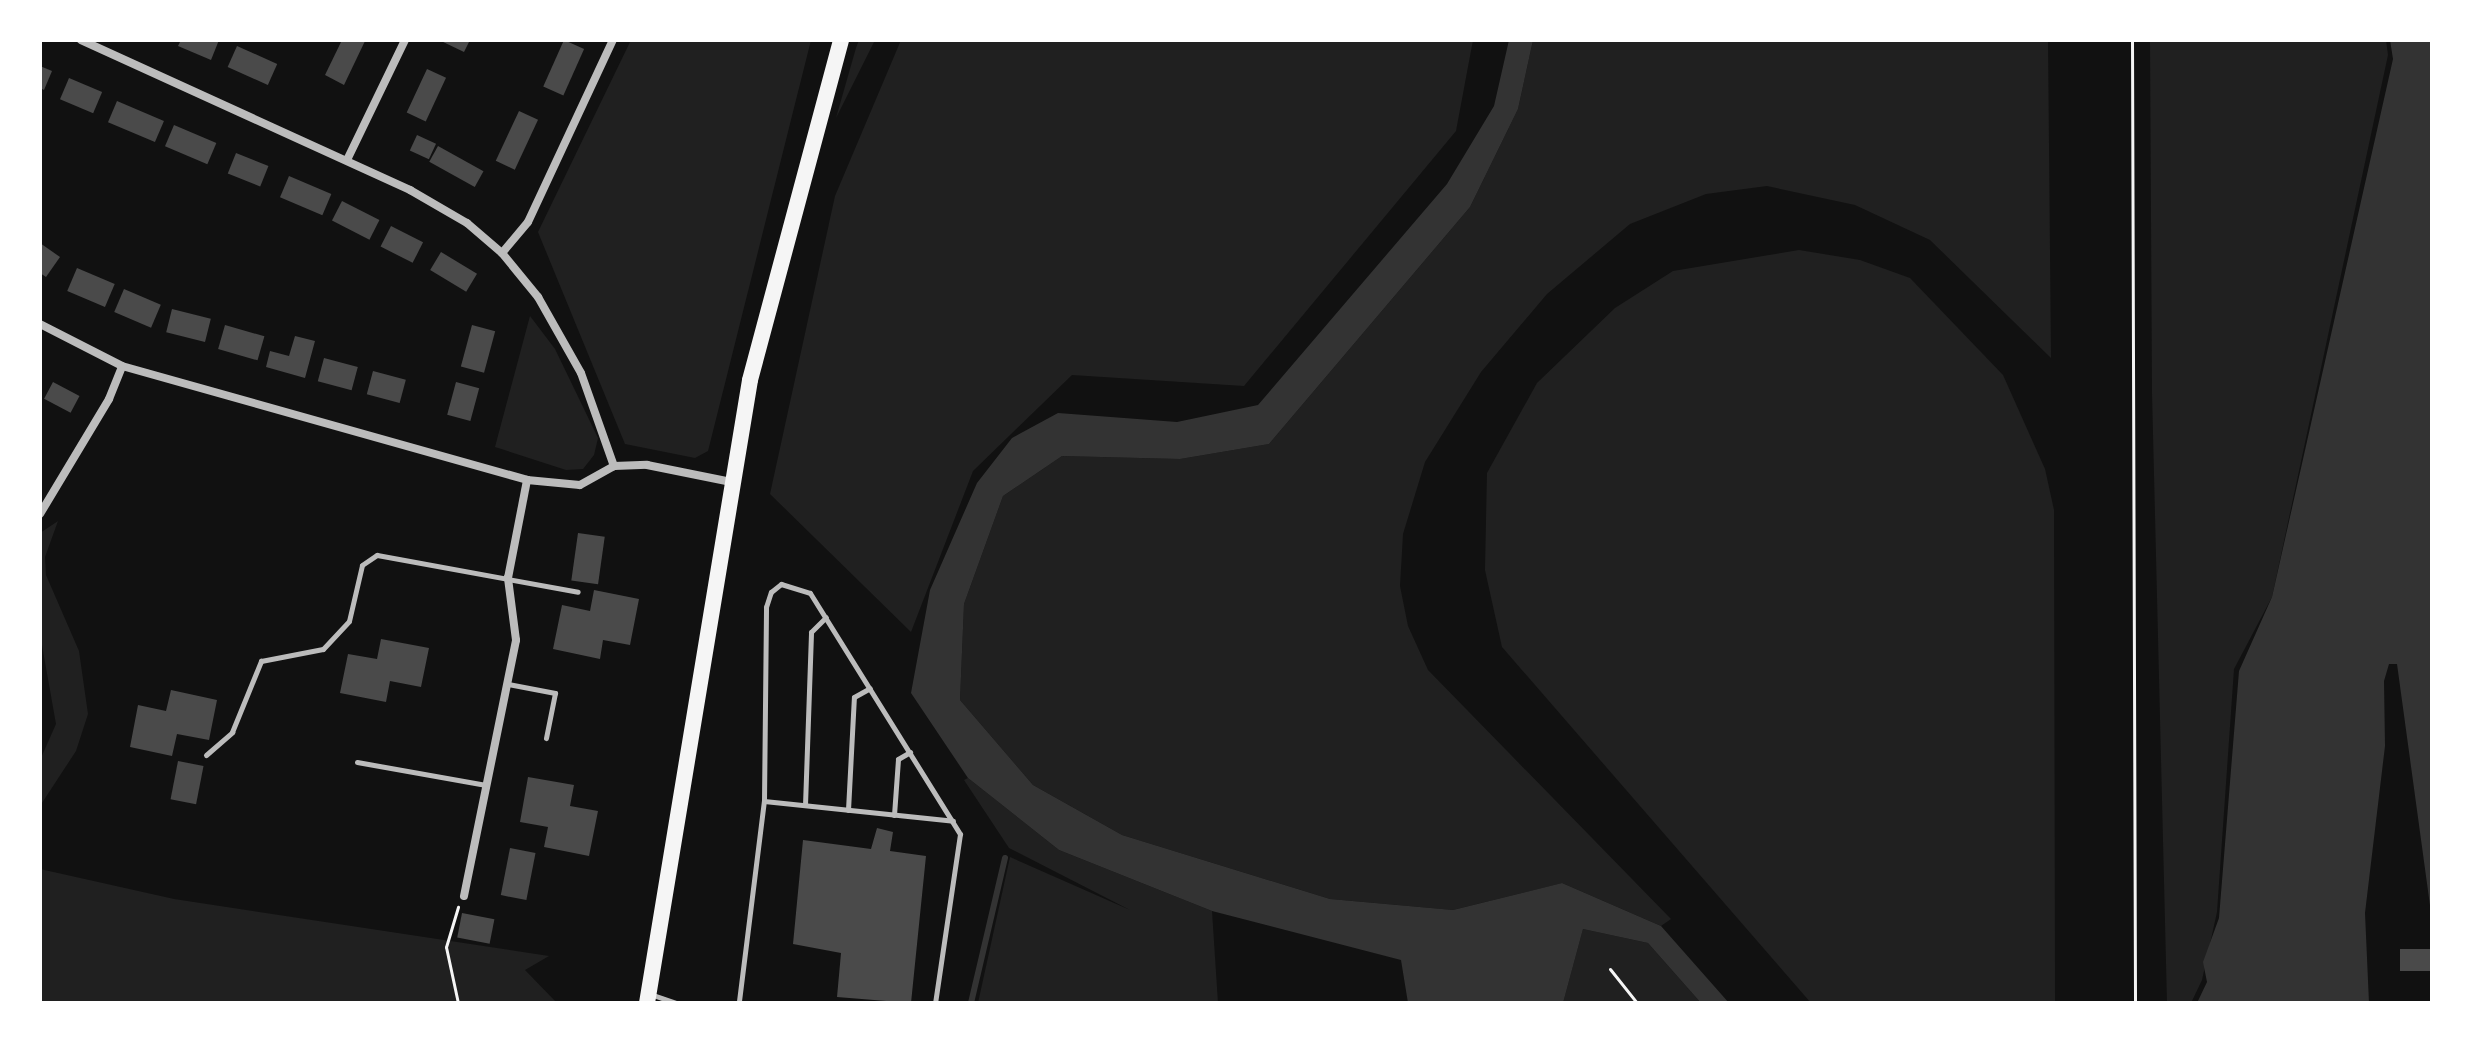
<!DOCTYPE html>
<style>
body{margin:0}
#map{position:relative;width:2472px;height:1043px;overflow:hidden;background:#111;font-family:Merriweather,serif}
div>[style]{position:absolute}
.green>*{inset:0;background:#202020}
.water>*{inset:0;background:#333}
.stream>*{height:6px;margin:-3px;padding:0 3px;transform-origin:3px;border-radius:3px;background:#333}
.building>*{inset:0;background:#4a4a4a;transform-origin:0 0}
.path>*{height:3px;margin:-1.5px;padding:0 1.5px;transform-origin:1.5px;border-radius:1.5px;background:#f5f5f5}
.service>*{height:5px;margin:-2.5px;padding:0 2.5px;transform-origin:2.5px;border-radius:2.5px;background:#bcbcbc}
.minor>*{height:8px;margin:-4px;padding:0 4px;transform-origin:4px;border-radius:4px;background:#bcbcbc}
.primary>*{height:16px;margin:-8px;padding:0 8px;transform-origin:8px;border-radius:8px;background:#f5f5f5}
span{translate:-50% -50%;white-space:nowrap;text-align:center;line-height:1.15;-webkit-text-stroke:8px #fff;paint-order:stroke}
.frame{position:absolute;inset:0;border:42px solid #fff;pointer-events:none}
</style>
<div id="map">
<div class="green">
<i style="clip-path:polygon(631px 40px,811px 40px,708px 451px,695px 458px,625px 444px,538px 232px)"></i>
<i style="clip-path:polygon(859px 40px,875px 40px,836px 118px,856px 48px)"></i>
<i style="clip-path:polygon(901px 40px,1473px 40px,1456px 131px,1244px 386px,1072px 375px,973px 471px,911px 632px,770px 494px,835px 196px)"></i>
<i style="clip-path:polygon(1533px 40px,2048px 40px,2051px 358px,1930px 240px,1855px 205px,1767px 186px,1706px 194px,1630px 224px,1547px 294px,1481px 372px,1425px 462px,1403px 534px,1400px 586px,1408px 626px,1428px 670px,1671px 919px,1661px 926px,1562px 883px,1453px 910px,1330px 899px,1122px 835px,1033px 785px,960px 700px,964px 604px,1003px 496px,1062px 456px,1180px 459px,1269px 444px,1470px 207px,1518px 109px)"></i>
<i style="clip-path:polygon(2150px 40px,2386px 40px,2388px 55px,2272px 597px,2234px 669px,2217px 912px,2202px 980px,2191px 1003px,2167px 1003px,2152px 393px)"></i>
<i style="clip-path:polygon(1799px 250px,1860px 260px,1910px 278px,2003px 375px,2045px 469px,2054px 510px,2055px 1003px,1811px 1003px,1502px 647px,1485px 570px,1487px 473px,1537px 383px,1615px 308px,1673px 271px)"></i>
<i style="clip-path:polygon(530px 316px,555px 349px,598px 438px,594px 455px,583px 469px,566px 470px,495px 447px)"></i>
<i style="clip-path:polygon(58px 521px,45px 557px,46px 575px,79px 651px,88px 714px,76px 751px,40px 806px,40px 760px,56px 724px,40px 634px,40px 533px)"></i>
<i style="clip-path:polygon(968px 778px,1059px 850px,1212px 911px,1218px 1003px,978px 1003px,1010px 857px,1130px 910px,1009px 848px,964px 780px)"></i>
<i style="clip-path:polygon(40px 869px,174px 899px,549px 956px,525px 970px,557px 1003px,40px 1003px)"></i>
<i style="clip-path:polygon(1583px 929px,1648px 943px,1701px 1003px,1563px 1003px)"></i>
</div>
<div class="water">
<i style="clip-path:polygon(1509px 40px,1533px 40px,1518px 109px,1470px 207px,1269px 444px,1180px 459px,1062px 456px,1003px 496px,964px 604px,960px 700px,1033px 785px,1122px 835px,1330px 899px,1453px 910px,1562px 883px,1661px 926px,1729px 1003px,1701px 1003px,1648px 943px,1583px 929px,1563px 1003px,1408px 1003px,1401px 960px,1212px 911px,1059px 850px,968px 778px,911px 693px,930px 590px,977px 483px,1012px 438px,1058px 413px,1177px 422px,1258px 405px,1447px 184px,1494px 106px)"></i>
<i style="clip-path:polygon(2390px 40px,2432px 40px,2432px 920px,2397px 664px,2389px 664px,2384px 681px,2385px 746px,2365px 913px,2369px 1003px,2197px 1003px,2207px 982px,2203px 962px,2219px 918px,2239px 671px,2272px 597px,2393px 59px)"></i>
</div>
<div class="stream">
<i style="left:971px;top:1003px;width:149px;rotate:-76.8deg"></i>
</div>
<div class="building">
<i style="clip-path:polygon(181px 40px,219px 40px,211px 60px,178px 46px)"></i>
<i style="clip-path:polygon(342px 40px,365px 41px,344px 85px,325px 75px)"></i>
<i style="clip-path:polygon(439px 40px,470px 40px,464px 52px)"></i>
<i style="left:564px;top:40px;width:22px;height:51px;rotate:24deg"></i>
<i style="left:237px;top:46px;width:44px;height:23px;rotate:24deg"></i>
<i style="clip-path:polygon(40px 66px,52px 71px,44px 90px,40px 88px)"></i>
<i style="left:427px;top:69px;width:21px;height:48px;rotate:25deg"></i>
<i style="left:69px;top:78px;width:36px;height:23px;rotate:23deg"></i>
<i style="left:117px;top:101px;width:51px;height:23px;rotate:23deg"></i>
<i style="left:519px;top:111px;width:21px;height:55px;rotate:25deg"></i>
<i style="left:174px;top:125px;width:46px;height:23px;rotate:23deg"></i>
<i style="left:417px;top:135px;width:21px;height:17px;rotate:25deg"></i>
<i style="left:438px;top:146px;width:52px;height:18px;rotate:29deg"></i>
<i style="left:236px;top:153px;width:35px;height:22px;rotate:22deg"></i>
<i style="left:289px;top:176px;width:46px;height:23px;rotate:23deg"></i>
<i style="left:342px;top:201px;width:42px;height:22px;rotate:27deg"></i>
<i style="left:391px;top:226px;width:36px;height:23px;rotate:27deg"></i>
<i style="clip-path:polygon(40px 243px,60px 257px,46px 277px,40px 273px)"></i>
<i style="left:441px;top:252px;width:42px;height:21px;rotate:31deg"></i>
<i style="left:77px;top:268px;width:41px;height:25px;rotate:23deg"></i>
<i style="left:124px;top:289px;width:40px;height:25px;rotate:23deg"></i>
<i style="left:172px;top:309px;width:40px;height:24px;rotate:14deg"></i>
<i style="left:225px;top:325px;width:41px;height:25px;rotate:16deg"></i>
<i style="left:472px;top:325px;width:24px;height:43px;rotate:15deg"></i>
<i style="clip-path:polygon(295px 336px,315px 341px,305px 378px,266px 367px,270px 351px,289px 356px)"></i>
<i style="left:324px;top:358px;width:35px;height:24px;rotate:15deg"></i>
<i style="left:373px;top:371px;width:34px;height:24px;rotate:15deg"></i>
<i style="left:53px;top:382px;width:30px;height:19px;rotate:28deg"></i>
<i style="left:456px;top:382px;width:24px;height:34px;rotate:15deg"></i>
<i style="left:578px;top:533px;width:27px;height:48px;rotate:8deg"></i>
<i style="clip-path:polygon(594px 590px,639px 599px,630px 645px,603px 640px,600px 659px,553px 649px,562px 605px,590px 611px)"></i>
<i style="clip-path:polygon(381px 639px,429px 648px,421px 687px,390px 681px,386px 702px,340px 693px,348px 654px,377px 659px)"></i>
<i style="clip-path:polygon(171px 690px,217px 700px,209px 740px,177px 734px,172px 756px,130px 747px,138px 705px,166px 711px)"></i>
<i style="left:178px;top:761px;width:26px;height:39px;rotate:11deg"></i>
<i style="clip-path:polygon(528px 777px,574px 785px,570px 806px,598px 811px,589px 856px,544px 847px,548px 827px,520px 822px)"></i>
<i style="clip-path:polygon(877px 828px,893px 832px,890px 851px,926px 856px,911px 1003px,837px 997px,841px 953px,793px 944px,803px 840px,871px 849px)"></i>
<i style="left:510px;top:848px;width:26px;height:48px;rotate:11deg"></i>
<i style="left:462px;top:913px;width:33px;height:25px;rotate:11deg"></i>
<i style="left:2432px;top:949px;width:22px;height:32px;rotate:90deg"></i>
</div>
<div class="path">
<i style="left:2132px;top:40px;width:963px;rotate:89.82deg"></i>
<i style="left:1610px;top:969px;width:43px;rotate:51.5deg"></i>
<i style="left:458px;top:1003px;width:57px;rotate:-102.1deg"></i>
<i style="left:446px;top:947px;width:42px;rotate:-73.3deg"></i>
</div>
<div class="service">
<i style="left:508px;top:684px;width:48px;rotate:10.8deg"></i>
<i style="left:555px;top:693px;width:46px;rotate:101.3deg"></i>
<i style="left:206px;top:755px;width:35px;rotate:-41deg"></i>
<i style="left:232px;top:732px;width:77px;rotate:-67.8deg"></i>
<i style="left:261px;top:661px;width:63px;rotate:-11deg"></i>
<i style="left:323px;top:649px;width:38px;rotate:-47deg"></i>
<i style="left:349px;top:621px;width:57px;rotate:-76.9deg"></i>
<i style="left:362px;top:565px;width:18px;rotate:-34deg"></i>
<i style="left:377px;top:555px;width:204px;rotate:10.4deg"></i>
<i style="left:357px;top:762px;width:131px;rotate:10.1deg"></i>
<i style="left:764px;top:801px;width:190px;rotate:6deg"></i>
<i style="left:805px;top:805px;width:173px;rotate:-88deg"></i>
<i style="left:811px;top:632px;width:21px;rotate:-45deg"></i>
<i style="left:848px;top:810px;width:113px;rotate:-87deg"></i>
<i style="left:854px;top:697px;width:18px;rotate:-29deg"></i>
<i style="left:894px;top:815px;width:56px;rotate:-85.9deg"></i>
<i style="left:898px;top:759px;width:14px;rotate:-30deg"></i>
<i style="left:653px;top:995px;width:24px;rotate:19deg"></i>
<i style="left:739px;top:1001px;width:202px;rotate:-82.9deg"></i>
<i style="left:764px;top:801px;width:194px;rotate:-89.4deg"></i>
<i style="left:766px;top:607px;width:16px;rotate:-72deg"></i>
<i style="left:771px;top:592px;width:13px;rotate:-39deg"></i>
<i style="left:781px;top:584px;width:30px;rotate:17deg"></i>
<i style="left:810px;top:593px;width:284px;rotate:58.1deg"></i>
<i style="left:960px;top:834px;width:171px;rotate:98.4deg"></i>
<i style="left:726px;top:1003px;width:18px"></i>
</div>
<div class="minor">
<i style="left:81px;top:40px;width:362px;rotate:24.5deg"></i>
<i style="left:410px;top:190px;width:66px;rotate:30.1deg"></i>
<i style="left:467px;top:223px;width:46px;rotate:40.6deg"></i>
<i style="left:502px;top:253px;width:57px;rotate:50.7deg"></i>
<i style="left:538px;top:297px;width:87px;rotate:60.5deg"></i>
<i style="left:581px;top:373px;width:99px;rotate:70.5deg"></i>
<i style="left:347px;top:160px;width:133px;rotate:-64.2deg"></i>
<i style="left:502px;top:253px;width:40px;rotate:-50deg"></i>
<i style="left:528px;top:222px;width:201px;rotate:-65deg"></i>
<i style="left:40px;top:324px;width:92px;rotate:27.1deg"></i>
<i style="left:122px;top:366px;width:421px;rotate:15.7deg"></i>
<i style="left:527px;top:480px;width:53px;rotate:5.4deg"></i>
<i style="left:580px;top:485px;width:39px;rotate:-29deg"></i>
<i style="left:614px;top:466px;width:33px;rotate:-2deg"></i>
<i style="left:647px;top:465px;width:86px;rotate:11.4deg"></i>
<i style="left:40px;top:514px;width:134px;rotate:-59deg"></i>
<i style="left:109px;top:399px;width:35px;rotate:-68deg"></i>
<i style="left:464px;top:896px;width:261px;rotate:-78.5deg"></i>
<i style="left:516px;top:640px;width:63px;rotate:-97.4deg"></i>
<i style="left:508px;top:578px;width:100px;rotate:-79deg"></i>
</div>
<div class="primary">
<i style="left:647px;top:1003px;width:631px;rotate:-80.61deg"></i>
<i style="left:750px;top:380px;width:352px;rotate:-75deg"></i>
</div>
<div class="frame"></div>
</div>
